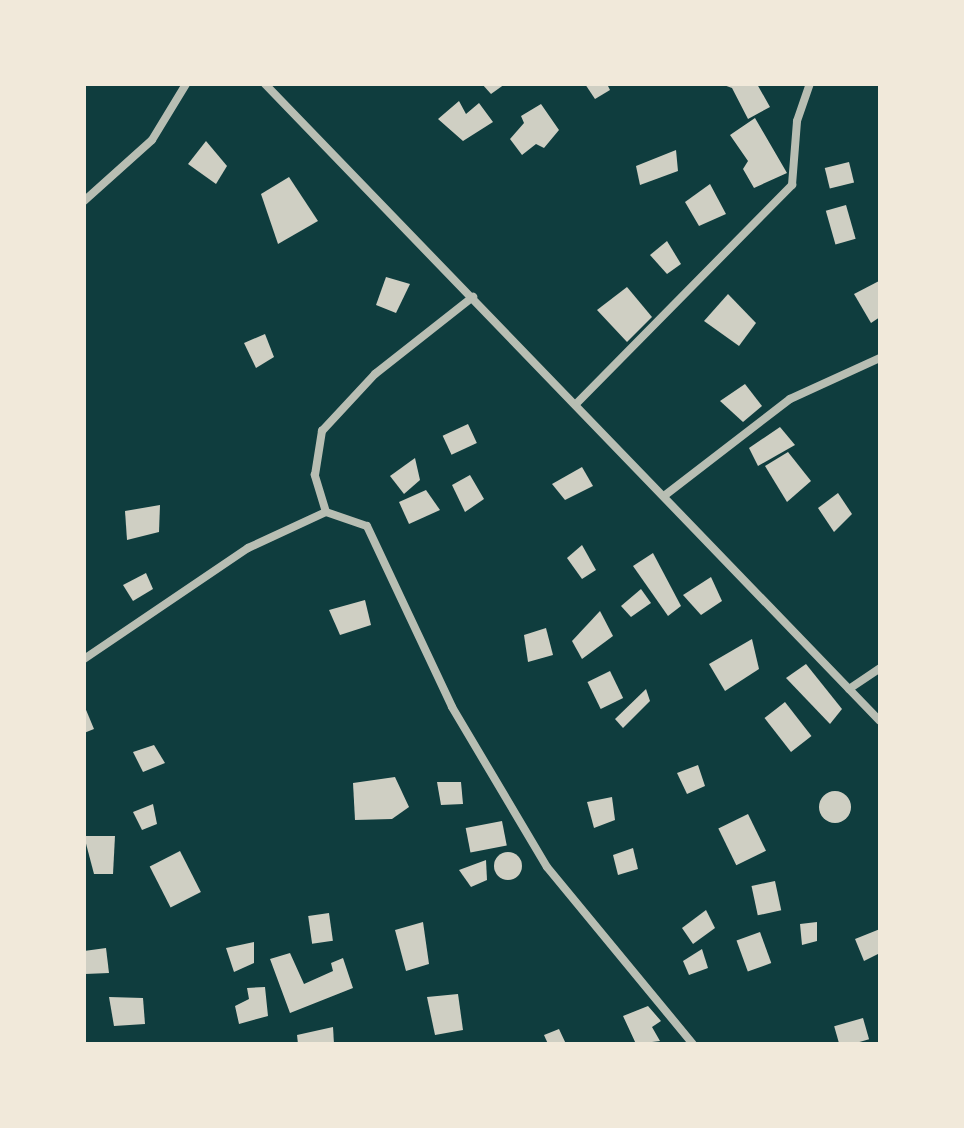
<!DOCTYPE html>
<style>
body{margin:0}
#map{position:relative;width:964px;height:1128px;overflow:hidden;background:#0f3d3e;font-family:"Asap Condensed",sans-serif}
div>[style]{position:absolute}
.building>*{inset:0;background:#cfcfc3;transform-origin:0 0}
.round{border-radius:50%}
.minor>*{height:8px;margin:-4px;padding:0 4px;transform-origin:4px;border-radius:4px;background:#b8beb3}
span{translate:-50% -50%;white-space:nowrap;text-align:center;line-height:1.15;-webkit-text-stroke:7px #f1e9da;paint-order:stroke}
.frame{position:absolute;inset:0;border:86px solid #f1e9da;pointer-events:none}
</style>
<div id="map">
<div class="building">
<i style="clip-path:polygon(482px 84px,505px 84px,491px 94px)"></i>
<i style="clip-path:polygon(585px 84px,607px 84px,610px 90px,595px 99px)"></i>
<i style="clip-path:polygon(721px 84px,757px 84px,770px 107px,748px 119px,732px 88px)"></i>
<i style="clip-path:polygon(459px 101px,466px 114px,479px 103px,493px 122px,463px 141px,438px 119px)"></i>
<i style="clip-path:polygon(541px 104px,559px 130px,544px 148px,536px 144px,522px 155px,510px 139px,524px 123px,521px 116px)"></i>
<i style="clip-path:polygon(755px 118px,787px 173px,754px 188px,743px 169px,748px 161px,730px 135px)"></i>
<i style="clip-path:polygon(206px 141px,227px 166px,216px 184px,188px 164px)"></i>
<i style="clip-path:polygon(676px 150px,678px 171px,640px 185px,636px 166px)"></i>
<i style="left:849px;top:162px;width:21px;height:25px;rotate:76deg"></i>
<i style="clip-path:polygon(289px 177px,318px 221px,278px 244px,261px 194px)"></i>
<i style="clip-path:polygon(710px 184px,726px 214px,699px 226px,685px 202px)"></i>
<i style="left:846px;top:205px;width:35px;height:21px;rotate:74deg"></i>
<i style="clip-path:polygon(667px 241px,681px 264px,667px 274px,650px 255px)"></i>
<i style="clip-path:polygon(386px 277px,410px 284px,396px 313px,376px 305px)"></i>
<i style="clip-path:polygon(879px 281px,880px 317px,871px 323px,854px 294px)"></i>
<i style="clip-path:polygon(627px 287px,652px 317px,627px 342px,597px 310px)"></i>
<i style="clip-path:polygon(728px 294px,756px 323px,739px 346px,704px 321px)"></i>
<i style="clip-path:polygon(265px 334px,274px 357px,256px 368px,244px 343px)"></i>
<i style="clip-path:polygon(745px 384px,762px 406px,743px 422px,720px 401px)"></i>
<i style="left:468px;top:424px;width:21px;height:28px;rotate:65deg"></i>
<i style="clip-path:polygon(780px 427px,795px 445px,758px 466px,749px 448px)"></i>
<i style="clip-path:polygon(788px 452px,811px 481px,787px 502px,765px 466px)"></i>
<i style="clip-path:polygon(415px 458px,420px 480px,404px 494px,390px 476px)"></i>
<i style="clip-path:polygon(582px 467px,593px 486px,565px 500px,552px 484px)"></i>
<i style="clip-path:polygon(470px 475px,484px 499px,465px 512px,452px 485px)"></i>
<i style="clip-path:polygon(426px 490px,440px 510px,409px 524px,399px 502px)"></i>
<i style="clip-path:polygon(838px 493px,852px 514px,834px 532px,818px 508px)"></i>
<i style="clip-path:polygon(160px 505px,159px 532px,127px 540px,125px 511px)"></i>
<i style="clip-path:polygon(582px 545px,596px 570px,582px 579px,567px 558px)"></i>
<i style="clip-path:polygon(653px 553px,681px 606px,668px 616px,633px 566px)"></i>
<i style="clip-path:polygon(146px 573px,153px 589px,133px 601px,123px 585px)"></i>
<i style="clip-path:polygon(711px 577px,722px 601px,701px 615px,683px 595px)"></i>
<i style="clip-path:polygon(641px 589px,651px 603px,631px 617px,621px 606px)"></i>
<i style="clip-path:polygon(365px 600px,371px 625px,340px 635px,329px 610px)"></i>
<i style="clip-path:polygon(600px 611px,613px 636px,582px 659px,572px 641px)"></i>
<i style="clip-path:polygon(546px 628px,553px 655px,528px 662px,524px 635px)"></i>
<i style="clip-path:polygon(752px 639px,759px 669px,725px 691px,709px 664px)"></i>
<i style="clip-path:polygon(806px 664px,842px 709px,830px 724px,786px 678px)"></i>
<i style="left:610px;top:671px;width:30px;height:25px;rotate:64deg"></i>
<i style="clip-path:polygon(646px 689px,650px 701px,623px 728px,615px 719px)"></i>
<i style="left:785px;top:702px;width:43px;height:26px;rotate:52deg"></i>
<i style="clip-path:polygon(84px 705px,94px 729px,84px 733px)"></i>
<i style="clip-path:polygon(154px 745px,165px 763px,143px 772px,133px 752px)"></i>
<i style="clip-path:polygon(698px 765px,705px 786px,687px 794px,677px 773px)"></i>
<i style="clip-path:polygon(395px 777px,409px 807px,392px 819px,355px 820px,353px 783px)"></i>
<i style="clip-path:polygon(437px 782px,461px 782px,463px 804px,441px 805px)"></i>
<i class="round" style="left:819px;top:791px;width:32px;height:32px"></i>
<i style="clip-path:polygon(612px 797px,615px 820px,594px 828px,587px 802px)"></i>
<i style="clip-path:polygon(153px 804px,157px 824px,142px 830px,133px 812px)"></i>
<i style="left:748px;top:814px;width:41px;height:33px;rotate:64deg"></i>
<i style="left:502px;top:821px;width:25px;height:37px;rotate:79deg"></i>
<i style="clip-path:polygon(84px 836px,115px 836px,113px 874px,94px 874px)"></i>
<i style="clip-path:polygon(633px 848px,638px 869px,618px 875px,613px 855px)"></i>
<i style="left:180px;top:851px;width:46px;height:34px;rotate:63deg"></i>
<i class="round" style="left:494px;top:852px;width:28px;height:28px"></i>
<i style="clip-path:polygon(486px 860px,487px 880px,471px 887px,459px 870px)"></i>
<i style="left:775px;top:881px;width:30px;height:24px;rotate:78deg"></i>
<i style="clip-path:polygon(706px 910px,715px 928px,693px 944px,682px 928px)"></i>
<i style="left:329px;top:913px;width:28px;height:21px;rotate:82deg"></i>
<i style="clip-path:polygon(423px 922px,429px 964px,406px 971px,395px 930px)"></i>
<i style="clip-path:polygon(817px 922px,817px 941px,802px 945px,800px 924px)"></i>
<i style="clip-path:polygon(880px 929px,880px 953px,864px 961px,855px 939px)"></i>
<i style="left:760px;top:932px;width:33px;height:25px;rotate:70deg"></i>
<i style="clip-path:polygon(254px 942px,254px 963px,234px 972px,226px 948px)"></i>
<i style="clip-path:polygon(106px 948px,109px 973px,85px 974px,84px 951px)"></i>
<i style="clip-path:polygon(702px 949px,708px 968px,689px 975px,683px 961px)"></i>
<i style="clip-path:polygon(290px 953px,304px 984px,333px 971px,331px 963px,343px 958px,353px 988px,290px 1013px,270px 959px)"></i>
<i style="clip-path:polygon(265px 987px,268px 1016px,239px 1024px,235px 1006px,249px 999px,247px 988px)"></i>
<i style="clip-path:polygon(458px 994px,463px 1030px,435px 1035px,427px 997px)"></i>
<i style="clip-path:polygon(109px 997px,143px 998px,145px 1024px,114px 1026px)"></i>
<i style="clip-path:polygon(648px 1006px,661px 1021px,652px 1027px,660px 1041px,636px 1044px,623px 1016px)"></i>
<i style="left:863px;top:1018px;width:22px;height:30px;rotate:74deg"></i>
<i style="clip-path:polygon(333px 1027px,334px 1044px,298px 1044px,297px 1035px)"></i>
<i style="clip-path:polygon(559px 1029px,566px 1044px,548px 1044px,544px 1035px)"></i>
</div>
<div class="minor">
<i style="left:265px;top:84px;width:885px;rotate:46.01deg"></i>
<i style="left:84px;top:201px;width:91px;rotate:-41.9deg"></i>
<i style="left:152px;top:140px;width:66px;rotate:-58.7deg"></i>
<i style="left:576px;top:404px;width:308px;rotate:-45.4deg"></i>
<i style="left:792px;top:185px;width:64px;rotate:-85.5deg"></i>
<i style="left:797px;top:121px;width:39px;rotate:-71deg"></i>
<i style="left:664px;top:496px;width:159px;rotate:-37.6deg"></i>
<i style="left:790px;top:399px;width:99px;rotate:-24.5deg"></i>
<i style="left:326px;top:512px;width:43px;rotate:18.9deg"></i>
<i style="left:367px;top:526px;width:200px;rotate:64.8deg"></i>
<i style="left:452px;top:707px;width:186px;rotate:59.3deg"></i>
<i style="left:547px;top:867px;width:229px;rotate:50.5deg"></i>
<i style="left:84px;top:659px;width:198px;rotate:-34.1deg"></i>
<i style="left:248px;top:548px;width:86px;rotate:-24.8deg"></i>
<i style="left:326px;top:512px;width:39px;rotate:-107deg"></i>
<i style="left:315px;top:475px;width:45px;rotate:-81deg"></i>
<i style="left:322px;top:431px;width:78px;rotate:-47.1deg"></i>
<i style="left:375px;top:374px;width:125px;rotate:-38.2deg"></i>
<i style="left:849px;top:689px;width:37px;rotate:-34deg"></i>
</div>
<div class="frame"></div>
</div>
